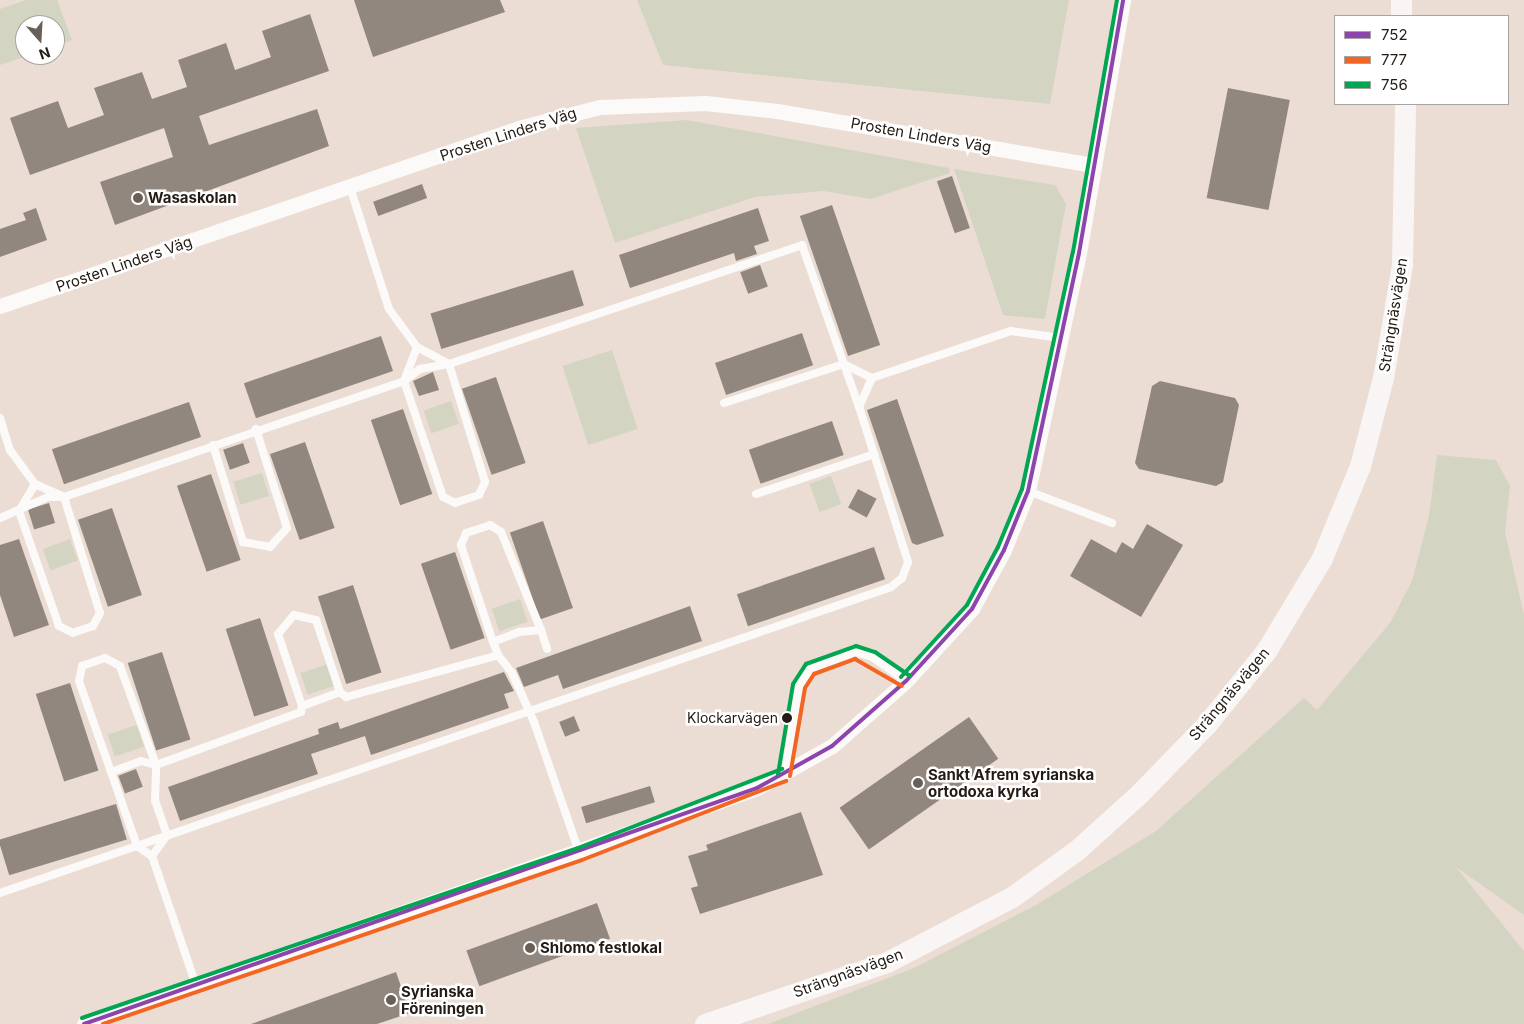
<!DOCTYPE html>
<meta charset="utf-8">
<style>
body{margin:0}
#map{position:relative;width:1524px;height:1024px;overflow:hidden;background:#ebddd3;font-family:Inter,sans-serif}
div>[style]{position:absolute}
.green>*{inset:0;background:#d3d5c2;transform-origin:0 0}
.building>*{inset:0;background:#92877e;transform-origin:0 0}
.service>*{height:8px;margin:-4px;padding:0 4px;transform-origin:4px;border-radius:4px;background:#fcfaf8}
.minor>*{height:15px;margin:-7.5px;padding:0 7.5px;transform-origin:7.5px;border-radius:7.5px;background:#fcfaf8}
.secondary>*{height:21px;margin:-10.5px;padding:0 10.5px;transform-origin:10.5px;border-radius:10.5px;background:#f9f5f4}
.bus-1>*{height:4px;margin:-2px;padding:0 2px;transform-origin:2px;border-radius:2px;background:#8e44ad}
.bus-2>*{height:4px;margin:-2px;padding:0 2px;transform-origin:2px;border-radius:2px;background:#f26522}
.bus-3>*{height:4px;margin:-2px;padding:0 2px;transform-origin:2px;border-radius:2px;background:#00a651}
.dots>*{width:14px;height:14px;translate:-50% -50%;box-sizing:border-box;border:2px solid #fff;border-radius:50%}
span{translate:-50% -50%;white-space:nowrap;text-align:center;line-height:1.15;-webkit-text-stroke:5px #fff;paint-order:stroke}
.bus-label{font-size:14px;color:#231b14}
.right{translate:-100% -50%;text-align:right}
.street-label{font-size:15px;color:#231b14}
.poi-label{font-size:15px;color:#231b14;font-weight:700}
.left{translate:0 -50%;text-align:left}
.legend{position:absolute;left:1334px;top:15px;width:175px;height:90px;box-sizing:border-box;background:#fff;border:1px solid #a7a4a1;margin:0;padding:6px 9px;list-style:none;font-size:15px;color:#231b14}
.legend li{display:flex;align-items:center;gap:10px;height:25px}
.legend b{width:25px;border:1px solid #a7a4a1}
.north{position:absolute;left:15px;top:15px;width:50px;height:50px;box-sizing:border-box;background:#fff;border:1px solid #a7a4a1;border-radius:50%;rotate:161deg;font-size:14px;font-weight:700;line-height:20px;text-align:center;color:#231b14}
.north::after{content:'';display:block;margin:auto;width:18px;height:22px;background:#695f57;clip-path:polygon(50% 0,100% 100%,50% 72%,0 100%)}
</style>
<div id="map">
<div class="green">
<i style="clip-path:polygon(26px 0,57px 0,72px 40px,55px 46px,55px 25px,25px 25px,25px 55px,29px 55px,0 65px,0 9px)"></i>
<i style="clip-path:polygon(637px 0,1069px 0,1050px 104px,663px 65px)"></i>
<i style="clip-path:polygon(687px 120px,949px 168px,950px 173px,871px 199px,823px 191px,755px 197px,615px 243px,576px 128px)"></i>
<i style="clip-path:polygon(954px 169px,1055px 185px,1066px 204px,1045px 319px,1003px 315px)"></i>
<i style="left:612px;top:350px;width:83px;height:52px;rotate:72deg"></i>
<i style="left:451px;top:401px;width:24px;height:29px;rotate:71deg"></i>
<i style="clip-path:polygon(1437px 455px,1496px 460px,1510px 486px,1505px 532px,1524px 614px,1524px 915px,1456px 867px,1524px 951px,1524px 1024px,768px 1024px,914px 968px,1036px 905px,1156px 831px,1304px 698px,1317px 710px,1390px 623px,1412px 581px,1429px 516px)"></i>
<i style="left:262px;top:473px;width:24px;height:30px;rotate:73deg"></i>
<i style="left:831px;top:476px;width:30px;height:23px;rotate:70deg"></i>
<i style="left:70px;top:539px;width:23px;height:29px;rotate:70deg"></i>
<i style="left:520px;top:599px;width:24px;height:30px;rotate:71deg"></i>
<i style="left:328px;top:664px;width:23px;height:29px;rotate:72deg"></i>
<i style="left:137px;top:725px;width:23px;height:31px;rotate:72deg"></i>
</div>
<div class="building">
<i style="clip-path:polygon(354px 0,500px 0,505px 12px,373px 57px)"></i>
<i style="clip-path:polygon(310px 14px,329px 71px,199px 116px,209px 145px,317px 109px,329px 146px,115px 225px,100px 182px,173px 157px,164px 128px,30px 175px,10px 118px,58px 101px,68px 128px,104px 115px,94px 88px,142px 72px,152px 99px,187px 87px,178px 60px,226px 43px,235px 70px,271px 57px,262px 31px)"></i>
<i style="left:1228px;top:88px;width:63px;height:112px;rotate:11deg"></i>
<i style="left:952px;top:176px;width:55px;height:16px;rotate:71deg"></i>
<i style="left:422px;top:184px;width:15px;height:52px;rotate:70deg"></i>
<i style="left:832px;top:205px;width:148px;height:34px;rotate:71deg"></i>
<i style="clip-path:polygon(36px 208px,47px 240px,0 257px,0 229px,26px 220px,23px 213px)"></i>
<i style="clip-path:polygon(758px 208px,769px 241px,754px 246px,757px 254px,736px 261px,734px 253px,630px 288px,619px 255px)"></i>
<i style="left:760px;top:265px;width:23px;height:21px;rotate:70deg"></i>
<i style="left:573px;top:270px;width:37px;height:149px;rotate:73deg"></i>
<i style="left:802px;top:333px;width:34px;height:92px;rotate:71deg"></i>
<i style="left:381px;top:336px;width:37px;height:145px;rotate:71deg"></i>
<i style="clip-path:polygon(433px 372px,439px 390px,419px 396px,413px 381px)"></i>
<i style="left:496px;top:377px;width:91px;height:36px;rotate:71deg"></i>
<i style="clip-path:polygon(1160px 381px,1235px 398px,1239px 405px,1223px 482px,1216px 486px,1139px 469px,1135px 463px,1152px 386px)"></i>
<i style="clip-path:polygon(897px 399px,944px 536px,917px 545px,912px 543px,867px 410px)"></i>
<i style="left:189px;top:402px;width:37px;height:145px;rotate:71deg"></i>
<i style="left:403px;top:409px;width:90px;height:34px;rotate:71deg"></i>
<i style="left:832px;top:421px;width:36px;height:88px;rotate:71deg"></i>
<i style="left:305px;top:442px;width:91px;height:37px;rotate:71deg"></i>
<i style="left:243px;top:443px;width:21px;height:21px;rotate:71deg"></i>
<i style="left:211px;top:474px;width:91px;height:36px;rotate:71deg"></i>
<i style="left:858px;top:489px;width:21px;height:21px;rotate:28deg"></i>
<i style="left:49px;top:503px;width:21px;height:22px;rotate:73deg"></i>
<i style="left:112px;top:508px;width:92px;height:36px;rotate:71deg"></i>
<i style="left:543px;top:521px;width:92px;height:35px;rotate:71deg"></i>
<i style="clip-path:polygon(1147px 524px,1183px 545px,1141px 617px,1070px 576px,1091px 539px,1116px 553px,1122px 542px,1133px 549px)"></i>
<i style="clip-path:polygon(19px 539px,49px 625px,14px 637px,0 595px,0 545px)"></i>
<i style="left:874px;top:547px;width:34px;height:145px;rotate:71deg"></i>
<i style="left:455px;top:552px;width:91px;height:36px;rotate:71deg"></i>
<i style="left:353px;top:585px;width:92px;height:37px;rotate:72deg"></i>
<i style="clip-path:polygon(690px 606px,702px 641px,563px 689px,558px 675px,524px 687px,516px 668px)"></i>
<i style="left:260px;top:618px;width:92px;height:36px;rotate:72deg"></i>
<i style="left:162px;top:652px;width:92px;height:36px;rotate:72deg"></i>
<i style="clip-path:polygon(504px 672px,514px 691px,504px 694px,509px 708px,371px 755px,365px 736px,311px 754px,318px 774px,180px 821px,168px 787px,319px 734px,318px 729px,338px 722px,340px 729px)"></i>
<i style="left:70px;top:683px;width:92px;height:36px;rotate:72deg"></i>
<i style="left:574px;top:716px;width:16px;height:16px;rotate:68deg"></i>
<i style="left:969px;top:717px;width:51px;height:158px;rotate:55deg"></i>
<i style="left:136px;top:769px;width:19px;height:19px;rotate:69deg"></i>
<i style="left:650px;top:786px;width:17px;height:72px;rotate:73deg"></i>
<i style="left:116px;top:804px;width:37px;height:123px;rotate:73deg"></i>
<i style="clip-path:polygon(801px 812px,823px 875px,700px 914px,691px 888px,698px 886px,688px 856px,708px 850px,706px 845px)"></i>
<i style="left:597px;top:903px;width:38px;height:139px;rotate:70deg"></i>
<i style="clip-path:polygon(396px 972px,410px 1013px,377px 1024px,251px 1024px)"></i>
</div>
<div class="service">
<i style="left:350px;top:187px;width:128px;rotate:72.3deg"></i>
<i style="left:389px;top:309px;width:47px;rotate:53.6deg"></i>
<i style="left:417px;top:347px;width:36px;rotate:28deg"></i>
<i style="left:449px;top:364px;width:123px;rotate:73deg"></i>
<i style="left:485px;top:482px;width:14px;rotate:115deg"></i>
<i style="left:479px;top:495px;width:25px;rotate:162deg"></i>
<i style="left:455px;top:503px;width:13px;rotate:-153deg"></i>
<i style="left:443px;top:497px;width:122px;rotate:-108.6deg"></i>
<i style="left:404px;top:381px;width:36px;rotate:-69deg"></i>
<i style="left:724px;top:403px;width:126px;rotate:-18deg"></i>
<i style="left:844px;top:364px;width:46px;rotate:70.8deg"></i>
<i style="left:0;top:418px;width:34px;rotate:73deg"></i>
<i style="left:10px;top:450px;width:42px;rotate:53.7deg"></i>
<i style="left:35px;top:484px;width:32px;rotate:24deg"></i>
<i style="left:64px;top:497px;width:121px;rotate:72.8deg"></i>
<i style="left:100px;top:613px;width:15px;rotate:118deg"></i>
<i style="left:93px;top:626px;width:21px;rotate:161deg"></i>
<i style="left:73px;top:633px;width:16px;rotate:-153deg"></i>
<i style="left:59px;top:626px;width:122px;rotate:-109.2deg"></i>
<i style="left:19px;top:511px;width:31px;rotate:-59deg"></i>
<i style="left:213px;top:445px;width:102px;rotate:72.8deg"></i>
<i style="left:243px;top:542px;width:27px;rotate:10deg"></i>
<i style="left:270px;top:547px;width:25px;rotate:-48deg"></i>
<i style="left:287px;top:528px;width:104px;rotate:-107.4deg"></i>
<i style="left:1028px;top:491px;width:90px;rotate:20.9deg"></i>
<i style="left:756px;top:494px;width:125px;rotate:-18.7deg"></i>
<i style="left:0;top:518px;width:52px;rotate:-23.6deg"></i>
<i style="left:48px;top:497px;width:16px"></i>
<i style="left:64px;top:497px;width:359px;rotate:-18.8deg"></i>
<i style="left:404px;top:381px;width:20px;rotate:-37deg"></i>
<i style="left:420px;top:369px;width:29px;rotate:-10deg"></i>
<i style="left:449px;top:364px;width:373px;rotate:-18.6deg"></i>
<i style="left:802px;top:245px;width:126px;rotate:70.6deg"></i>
<i style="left:844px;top:364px;width:31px;rotate:27deg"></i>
<i style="left:493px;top:642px;width:102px;rotate:-108.3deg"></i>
<i style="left:461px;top:545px;width:13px;rotate:-67deg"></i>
<i style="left:466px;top:533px;width:25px;rotate:-18deg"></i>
<i style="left:490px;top:525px;width:13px;rotate:32deg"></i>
<i style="left:501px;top:532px;width:106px;rotate:67.8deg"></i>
<i style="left:498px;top:655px;width:14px;rotate:-111deg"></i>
<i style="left:493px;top:642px;width:28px;rotate:-21deg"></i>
<i style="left:519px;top:632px;width:22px;rotate:-5deg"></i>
<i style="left:541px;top:630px;width:20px;rotate:72deg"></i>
<i style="left:302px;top:706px;width:76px;rotate:-108.4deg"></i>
<i style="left:278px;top:634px;width:25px;rotate:-50deg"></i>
<i style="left:294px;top:615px;width:23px;rotate:13deg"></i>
<i style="left:316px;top:620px;width:76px;rotate:71.6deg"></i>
<i style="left:111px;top:772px;width:32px;rotate:-20deg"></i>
<i style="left:141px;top:761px;width:16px;rotate:15deg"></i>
<i style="left:156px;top:765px;width:105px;rotate:-110deg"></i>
<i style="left:120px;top:666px;width:17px;rotate:-152deg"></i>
<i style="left:105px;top:658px;width:24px;rotate:161deg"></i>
<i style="left:82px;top:666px;width:15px;rotate:101deg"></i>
<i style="left:79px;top:681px;width:162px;rotate:70.6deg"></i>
<i style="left:133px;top:834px;width:13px;rotate:72deg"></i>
<i style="left:137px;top:846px;width:18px;rotate:34deg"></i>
<i style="left:152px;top:856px;width:136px;rotate:71.2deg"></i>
<i style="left:785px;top:773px;width:88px;rotate:-80.9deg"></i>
<i style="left:799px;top:686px;width:20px;rotate:-57deg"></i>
<i style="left:810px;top:669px;width:48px;rotate:-20.7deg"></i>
<i style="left:855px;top:652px;width:18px;rotate:16deg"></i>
<i style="left:872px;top:657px;width:42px;rotate:35.2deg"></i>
<i style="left:152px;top:856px;width:26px;rotate:-54deg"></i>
<i style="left:167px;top:835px;width:36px;rotate:-109deg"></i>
<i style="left:155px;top:801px;width:36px;rotate:-88deg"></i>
<i style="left:156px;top:765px;width:154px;rotate:-20.1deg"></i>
<i style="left:301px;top:712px;width:6px;rotate:-81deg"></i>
<i style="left:302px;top:706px;width:40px;rotate:-20.2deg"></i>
<i style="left:340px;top:692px;width:8px;rotate:40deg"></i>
<i style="left:346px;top:697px;width:158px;rotate:-15.4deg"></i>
<i style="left:498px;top:655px;width:23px;rotate:52deg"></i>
<i style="left:512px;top:673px;width:54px;rotate:65.8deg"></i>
<i style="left:534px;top:722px;width:138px;rotate:70.9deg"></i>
<i style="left:0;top:893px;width:942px;rotate:-18.95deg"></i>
<i style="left:891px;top:587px;width:14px;rotate:-39deg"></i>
<i style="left:902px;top:578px;width:17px;rotate:-69deg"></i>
<i style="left:908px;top:562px;width:163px;rotate:-107.5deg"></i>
<i style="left:859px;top:407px;width:32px;rotate:-66deg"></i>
<i style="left:872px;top:378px;width:147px;rotate:-18.7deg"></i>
<i style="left:1011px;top:331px;width:50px;rotate:8deg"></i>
</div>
<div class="minor">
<i style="left:0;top:306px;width:552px;rotate:-18.93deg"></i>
<i style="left:522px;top:127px;width:81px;rotate:-14.4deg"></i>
<i style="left:600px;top:107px;width:105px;rotate:-2.2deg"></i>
<i style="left:705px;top:103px;width:72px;rotate:6.3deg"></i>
<i style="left:777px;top:111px;width:322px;rotate:9.7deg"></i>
<i style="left:84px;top:1024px;width:713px;rotate:-19.32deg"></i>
<i style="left:757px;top:788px;width:86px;rotate:-29.2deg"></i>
<i style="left:832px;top:746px;width:98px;rotate:-41.3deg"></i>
<i style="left:906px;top:681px;width:98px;rotate:-47.5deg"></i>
<i style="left:972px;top:609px;width:67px;rotate:-61.5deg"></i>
<i style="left:1004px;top:550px;width:64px;rotate:-67.9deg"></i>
<i style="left:1028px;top:491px;width:243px;rotate:-77.9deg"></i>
<i style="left:1079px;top:253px;width:257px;rotate:-80.1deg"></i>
</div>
<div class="secondary">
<i style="left:1401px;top:0;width:16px;rotate:90deg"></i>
<i style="left:705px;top:1024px;width:192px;rotate:-18.8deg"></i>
<i style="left:887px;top:962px;width:141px;rotate:-27.5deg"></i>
<i style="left:1012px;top:897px;width:80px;rotate:-35.9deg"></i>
<i style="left:1077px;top:850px;width:85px;rotate:-42.1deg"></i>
<i style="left:1140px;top:793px;width:95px;rotate:-45.9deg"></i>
<i style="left:1206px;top:725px;width:95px;rotate:-51deg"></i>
<i style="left:1266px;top:651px;width:109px;rotate:-58.9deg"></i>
<i style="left:1322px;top:558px;width:100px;rotate:-67.6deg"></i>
<i style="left:1360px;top:466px;width:91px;rotate:-75.4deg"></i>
<i style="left:1383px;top:378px;width:116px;rotate:-80.5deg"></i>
<i style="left:1402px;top:264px;width:160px;rotate:-88.9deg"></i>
</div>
<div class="bus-1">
<i style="left:84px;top:1024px;width:713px;rotate:-19.32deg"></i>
<i style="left:757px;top:788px;width:86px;rotate:-29.2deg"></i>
<i style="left:832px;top:746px;width:98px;rotate:-41.3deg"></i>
<i style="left:906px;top:681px;width:98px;rotate:-47.5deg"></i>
<i style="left:972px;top:609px;width:67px;rotate:-61.5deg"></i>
<i style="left:1004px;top:550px;width:64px;rotate:-67.9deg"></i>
<i style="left:1028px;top:491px;width:243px;rotate:-77.9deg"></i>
<i style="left:1079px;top:253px;width:257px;rotate:-80.1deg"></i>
</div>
<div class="bus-2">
<i style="left:790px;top:776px;width:89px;rotate:-80.3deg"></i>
<i style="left:805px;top:688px;width:17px;rotate:-57deg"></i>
<i style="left:814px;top:674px;width:44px;rotate:-20.1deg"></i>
<i style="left:855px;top:659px;width:54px;rotate:29.9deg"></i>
<i style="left:103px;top:1024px;width:506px;rotate:-18.9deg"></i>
<i style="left:582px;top:860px;width:219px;rotate:-21.2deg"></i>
</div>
<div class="bus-3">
<i style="left:901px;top:677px;width:98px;rotate:-47.5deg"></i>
<i style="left:967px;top:605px;width:66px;rotate:-61.9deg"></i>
<i style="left:998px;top:547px;width:63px;rotate:-67.5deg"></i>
<i style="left:1022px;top:489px;width:242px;rotate:-77.9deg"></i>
<i style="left:1073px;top:252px;width:256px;rotate:-80.1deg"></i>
<i style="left:778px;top:774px;width:91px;rotate:-80.5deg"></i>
<i style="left:793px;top:684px;width:24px;rotate:-57deg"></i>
<i style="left:806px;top:664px;width:53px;rotate:-19.8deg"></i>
<i style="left:856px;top:646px;width:20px;rotate:18deg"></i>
<i style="left:875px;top:652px;width:42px;rotate:34.4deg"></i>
<i style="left:82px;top:1018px;width:524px;rotate:-18.92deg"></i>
<i style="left:578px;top:848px;width:219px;rotate:-21.2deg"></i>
</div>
<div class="dots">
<i style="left:138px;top:198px;background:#695f57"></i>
<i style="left:787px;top:718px;background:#231b14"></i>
<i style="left:918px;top:783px;background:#695f57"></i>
<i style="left:530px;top:948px;background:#695f57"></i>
<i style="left:391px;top:1000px;background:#695f57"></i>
</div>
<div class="bus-label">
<span class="right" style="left:778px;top:718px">Klockarvägen</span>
</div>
<div class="street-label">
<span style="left:508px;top:134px;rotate:-18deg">Prosten Linders Väg</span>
<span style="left:921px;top:135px;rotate:10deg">Prosten Linders Väg</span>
<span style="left:124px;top:264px;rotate:-19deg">Prosten Linders Väg</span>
<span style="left:1393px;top:315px;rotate:-81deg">Strängnäsvägen</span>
<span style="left:1229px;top:694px;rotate:-50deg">Strängnäsvägen</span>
<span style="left:848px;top:973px;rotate:-20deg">Strängnäsvägen</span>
</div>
<div class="poi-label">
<span class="left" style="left:148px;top:198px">Wasaskolan</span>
<span class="left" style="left:928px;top:783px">Sankt Afrem syrianska<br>ortodoxa kyrka</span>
<span class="left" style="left:540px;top:948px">Shlomo festlokal</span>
<span class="left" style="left:401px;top:1000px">Syrianska<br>Föreningen</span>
</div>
<ul class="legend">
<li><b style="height:6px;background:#8e44ad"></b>752</li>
<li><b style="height:6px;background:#f26522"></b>777</li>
<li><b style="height:6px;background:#00a651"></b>756</li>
</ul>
<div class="north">N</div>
</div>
